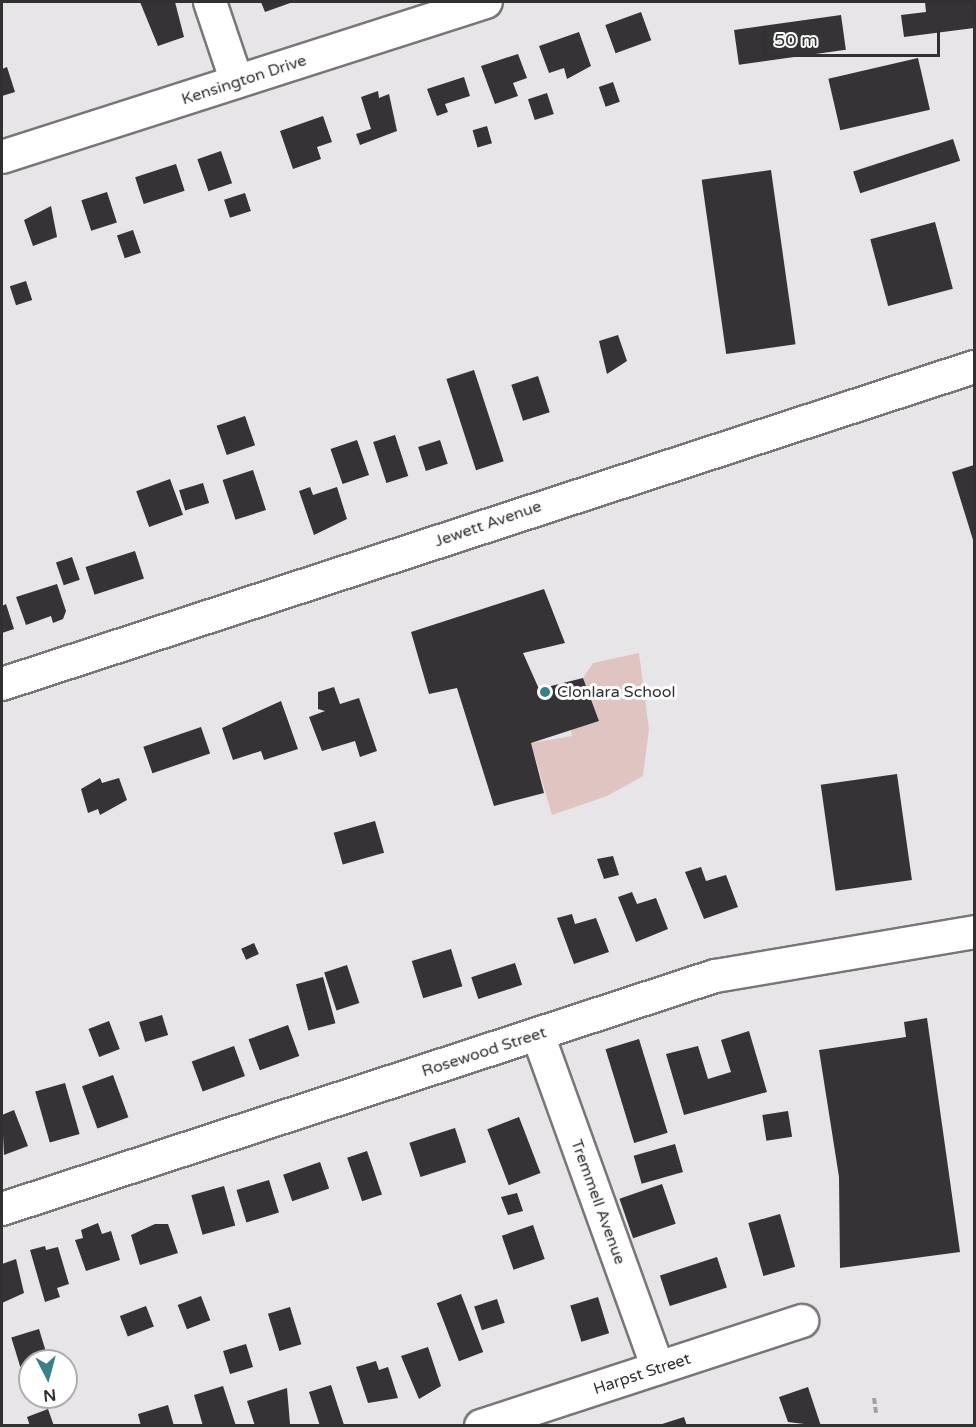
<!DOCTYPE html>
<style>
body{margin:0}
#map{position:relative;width:976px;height:1427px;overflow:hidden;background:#e8e5e8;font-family:"Varela Round",sans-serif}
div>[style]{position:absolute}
.green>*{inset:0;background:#dfc4c1}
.building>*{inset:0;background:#353336;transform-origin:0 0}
.path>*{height:4px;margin-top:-2px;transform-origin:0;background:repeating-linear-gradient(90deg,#a2a0a2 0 6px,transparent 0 9px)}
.roads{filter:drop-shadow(2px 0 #797678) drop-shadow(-2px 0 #797678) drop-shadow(0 2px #797678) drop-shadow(0 -2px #797678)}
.minor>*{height:32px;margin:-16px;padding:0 16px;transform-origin:16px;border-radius:16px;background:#fff}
.dots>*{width:16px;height:16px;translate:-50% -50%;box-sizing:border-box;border:3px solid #fff;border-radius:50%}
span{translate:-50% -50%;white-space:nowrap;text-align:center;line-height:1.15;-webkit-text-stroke:6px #fff;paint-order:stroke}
.street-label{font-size:16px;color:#323132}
.poi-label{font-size:16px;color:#323132}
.left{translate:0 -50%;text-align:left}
.frame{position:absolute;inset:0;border:3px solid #323132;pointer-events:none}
.north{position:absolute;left:18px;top:1349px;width:60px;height:60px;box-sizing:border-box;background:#fff;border:2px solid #adadad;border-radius:50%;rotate:174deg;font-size:16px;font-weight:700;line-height:24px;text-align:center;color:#323132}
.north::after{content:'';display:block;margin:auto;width:21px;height:27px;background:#3a808b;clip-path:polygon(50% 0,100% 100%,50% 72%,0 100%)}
.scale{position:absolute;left:763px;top:30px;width:177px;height:27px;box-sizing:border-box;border:3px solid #323132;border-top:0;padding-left:8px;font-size:18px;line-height:21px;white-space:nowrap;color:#323132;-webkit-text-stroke:4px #fff;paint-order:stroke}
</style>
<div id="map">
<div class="green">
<i style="clip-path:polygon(639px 653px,649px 729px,643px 776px,607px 796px,552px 815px,531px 743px,572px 736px,571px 730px,599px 721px,583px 678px,593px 663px)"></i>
</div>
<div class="building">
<i style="clip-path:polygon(140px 2px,175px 2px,184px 37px,158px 46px)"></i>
<i style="clip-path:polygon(261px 2px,293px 2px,265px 12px)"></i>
<i style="clip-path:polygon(925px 2px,974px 2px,974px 28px,904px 37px,901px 15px,926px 12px)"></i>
<i style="left:641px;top:12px;width:30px;height:38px;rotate:70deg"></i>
<i style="left:841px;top:15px;width:35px;height:108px;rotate:82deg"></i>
<i style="clip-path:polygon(579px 32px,591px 66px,567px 79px,564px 68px,549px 73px,539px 46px)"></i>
<i style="clip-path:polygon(518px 54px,527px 78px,513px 83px,518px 96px,495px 104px,481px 66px)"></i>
<i style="left:918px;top:58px;width:53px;height:92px;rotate:77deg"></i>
<i style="clip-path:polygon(7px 67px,15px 92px,2px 96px,2px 69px)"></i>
<i style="clip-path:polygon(464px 77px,470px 96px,445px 104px,448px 112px,437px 116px,427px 89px)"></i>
<i style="left:613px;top:82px;width:21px;height:15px;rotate:71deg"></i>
<i style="clip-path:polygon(378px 91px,379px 98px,389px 94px,397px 131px,360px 145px,356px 134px,371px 129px,361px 97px)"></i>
<i style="left:547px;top:93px;width:22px;height:20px;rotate:72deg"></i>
<i style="clip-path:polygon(323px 116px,332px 142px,317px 147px,321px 159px,293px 169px,280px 131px)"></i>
<i style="left:487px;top:126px;width:18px;height:15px;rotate:74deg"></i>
<i style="left:953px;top:139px;width:23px;height:105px;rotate:72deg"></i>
<i style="left:221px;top:151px;width:34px;height:25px;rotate:71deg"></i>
<i style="left:176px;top:164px;width:28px;height:43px;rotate:72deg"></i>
<i style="left:771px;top:170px;width:176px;height:70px;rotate:82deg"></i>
<i style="left:107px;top:192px;width:32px;height:27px;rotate:72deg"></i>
<i style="left:245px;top:193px;width:19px;height:22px;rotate:72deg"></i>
<i style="clip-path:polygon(51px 206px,57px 237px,33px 246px,24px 220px)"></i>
<i style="left:935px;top:222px;width:69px;height:67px;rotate:75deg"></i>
<i style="left:133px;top:230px;width:24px;height:17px;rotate:71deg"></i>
<i style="left:26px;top:281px;width:20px;height:17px;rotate:72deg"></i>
<i style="clip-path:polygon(618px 335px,627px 361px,607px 374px,599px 341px)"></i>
<i style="left:474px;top:370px;width:96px;height:29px;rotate:72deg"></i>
<i style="left:538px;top:376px;width:38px;height:28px;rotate:72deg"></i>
<i style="left:245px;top:416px;width:31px;height:30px;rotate:71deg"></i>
<i style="left:395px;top:435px;width:43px;height:23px;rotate:72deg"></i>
<i style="left:357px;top:440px;width:37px;height:28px;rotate:71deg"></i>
<i style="left:440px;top:440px;width:25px;height:23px;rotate:72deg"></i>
<i style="clip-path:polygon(974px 465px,974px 543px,952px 472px)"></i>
<i style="left:253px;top:470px;width:42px;height:32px;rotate:72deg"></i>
<i style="left:170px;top:479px;width:38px;height:36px;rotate:70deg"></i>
<i style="left:203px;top:483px;width:21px;height:25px;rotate:73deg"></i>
<i style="clip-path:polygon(310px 487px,313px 495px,337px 487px,347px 519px,314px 535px,299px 491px)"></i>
<i style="left:135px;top:551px;width:29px;height:52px;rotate:72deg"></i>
<i style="left:72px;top:557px;width:24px;height:17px;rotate:71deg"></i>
<i style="clip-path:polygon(57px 584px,66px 611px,63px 619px,53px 623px,51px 616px,26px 625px,16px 597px)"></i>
<i style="clip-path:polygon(544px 589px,565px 643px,523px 653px,539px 689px,583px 678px,599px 721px,531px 743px,544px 793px,494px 806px,457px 688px,429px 694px,411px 632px)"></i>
<i style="clip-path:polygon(6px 604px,14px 629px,2px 633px,2px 606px)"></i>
<i style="clip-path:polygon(334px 687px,340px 704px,359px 698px,377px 751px,360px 757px,355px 741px,322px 751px,309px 717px,325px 711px,318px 709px,318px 692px)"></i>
<i style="clip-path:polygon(281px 701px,298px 749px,264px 760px,261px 751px,233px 760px,222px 728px)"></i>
<i style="left:201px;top:727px;width:28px;height:61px;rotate:71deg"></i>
<i style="left:897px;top:774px;width:107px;height:77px;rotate:82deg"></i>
<i style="clip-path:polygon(100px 778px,102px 783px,119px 778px,127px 800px,100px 815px,98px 809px,88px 813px,81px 789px)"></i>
<i style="left:375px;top:821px;width:33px;height:43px;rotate:74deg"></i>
<i style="clip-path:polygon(613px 856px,619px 875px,604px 879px,597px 859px)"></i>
<i style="clip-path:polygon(701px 867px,706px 881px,726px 875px,738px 907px,704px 919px,685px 872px)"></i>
<i style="clip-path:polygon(632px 892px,637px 904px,656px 898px,668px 929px,636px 942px,618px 897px)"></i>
<i style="clip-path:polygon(572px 914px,575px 924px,596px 918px,609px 952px,574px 964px,557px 918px)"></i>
<i style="left:254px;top:943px;width:12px;height:14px;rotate:66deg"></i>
<i style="left:451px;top:949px;width:39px;height:41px;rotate:73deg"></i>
<i style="left:515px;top:963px;width:23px;height:46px;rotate:72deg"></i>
<i style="left:347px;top:965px;width:40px;height:24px;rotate:72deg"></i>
<i style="left:323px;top:977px;width:48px;height:28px;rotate:75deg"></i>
<i style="left:162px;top:1015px;width:21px;height:24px;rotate:73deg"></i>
<i style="clip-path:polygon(927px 1018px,960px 1252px,840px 1268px,839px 1177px,819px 1050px,906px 1037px,904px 1022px)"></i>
<i style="left:109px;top:1021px;width:30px;height:22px;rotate:69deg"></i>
<i style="left:288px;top:1025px;width:33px;height:42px;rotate:70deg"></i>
<i style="clip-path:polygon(749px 1031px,767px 1092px,684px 1115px,666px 1054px,698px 1046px,708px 1079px,731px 1072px,721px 1040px)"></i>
<i style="left:639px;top:1039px;width:98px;height:35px;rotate:73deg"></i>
<i style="left:234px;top:1046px;width:32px;height:45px;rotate:70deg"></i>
<i style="left:113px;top:1075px;width:45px;height:33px;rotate:70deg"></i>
<i style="left:65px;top:1083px;width:53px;height:31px;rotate:74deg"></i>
<i style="clip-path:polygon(14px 1110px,28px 1146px,4px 1155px,2px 1115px)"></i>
<i style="left:788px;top:1111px;width:26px;height:26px;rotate:81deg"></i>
<i style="left:519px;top:1117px;width:60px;height:34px;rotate:69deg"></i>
<i style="left:455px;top:1128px;width:36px;height:48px;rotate:72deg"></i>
<i style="left:675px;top:1144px;width:29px;height:43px;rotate:74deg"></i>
<i style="left:367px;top:1151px;width:46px;height:21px;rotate:71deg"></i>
<i style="left:320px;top:1162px;width:28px;height:39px;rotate:71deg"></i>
<i style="left:269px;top:1180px;width:34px;height:34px;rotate:73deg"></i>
<i style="left:662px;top:1184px;width:42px;height:45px;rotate:71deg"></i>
<i style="left:224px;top:1186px;width:41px;height:34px;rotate:74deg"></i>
<i style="clip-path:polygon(517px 1193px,523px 1211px,508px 1215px,501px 1197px)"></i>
<i style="left:780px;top:1214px;width:55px;height:33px;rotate:74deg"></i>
<i style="clip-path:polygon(98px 1223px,102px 1234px,111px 1231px,120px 1260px,86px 1271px,75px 1240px,83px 1238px,81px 1230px)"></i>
<i style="clip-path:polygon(155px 1224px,168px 1224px,178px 1253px,140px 1265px,131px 1235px)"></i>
<i style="left:533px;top:1225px;width:36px;height:33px;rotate:71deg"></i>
<i style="clip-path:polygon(45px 1246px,46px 1250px,58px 1247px,69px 1284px,57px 1288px,60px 1297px,45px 1302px,30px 1250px)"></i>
<i style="left:717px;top:1257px;width:32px;height:60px;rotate:72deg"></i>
<i style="clip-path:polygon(16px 1259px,24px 1293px,2px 1303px,2px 1264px)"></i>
<i style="left:461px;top:1294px;width:62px;height:26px;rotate:69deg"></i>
<i style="left:201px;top:1296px;width:26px;height:25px;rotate:69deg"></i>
<i style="left:598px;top:1297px;width:38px;height:29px;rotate:73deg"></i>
<i style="left:497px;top:1299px;width:25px;height:24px;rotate:72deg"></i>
<i style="left:146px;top:1306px;width:22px;height:28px;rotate:69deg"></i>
<i style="left:290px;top:1307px;width:39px;height:23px;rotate:73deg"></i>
<i style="left:39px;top:1329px;width:31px;height:29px;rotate:73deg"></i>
<i style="left:246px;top:1344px;width:24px;height:24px;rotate:73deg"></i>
<i style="clip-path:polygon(428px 1347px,441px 1386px,419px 1399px,401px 1356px)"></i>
<i style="clip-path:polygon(376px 1361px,379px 1370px,388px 1367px,398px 1398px,368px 1403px,356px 1367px)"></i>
<i style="clip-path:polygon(331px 1385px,344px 1425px,320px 1426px,309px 1392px)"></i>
<i style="clip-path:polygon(223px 1386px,236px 1426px,203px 1426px,194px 1395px)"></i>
<i style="clip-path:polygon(808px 1387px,821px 1426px,788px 1422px,779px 1397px)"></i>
<i style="clip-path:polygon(287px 1388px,290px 1424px,255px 1426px,247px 1401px)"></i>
<i style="clip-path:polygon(168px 1405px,174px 1426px,141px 1426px,138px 1414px)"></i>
<i style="clip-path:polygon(48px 1409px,54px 1426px,30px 1426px,27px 1417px)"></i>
<i style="clip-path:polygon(684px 1417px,687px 1426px,659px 1426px,659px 1425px)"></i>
</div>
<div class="path">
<i style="left:874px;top:1398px;width:15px;rotate:82deg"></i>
</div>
<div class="roads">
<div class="minor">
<i style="left:210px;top:2px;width:84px;rotate:71.4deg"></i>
<i style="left:2px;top:157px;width:508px;rotate:-17.76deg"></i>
<i style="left:2px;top:684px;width:1022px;rotate:-18.06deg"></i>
<i style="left:538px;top:1035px;width:354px;rotate:70.2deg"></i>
<i style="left:2px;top:1209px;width:750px;rotate:-18.1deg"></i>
<i style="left:715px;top:976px;width:263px;rotate:-9.6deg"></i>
<i style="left:481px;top:1426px;width:338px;rotate:-18.1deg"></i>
</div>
</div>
<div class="dots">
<i style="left:545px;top:692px;background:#3a808b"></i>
</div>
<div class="street-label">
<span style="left:244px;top:80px;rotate:-18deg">Kensington Drive</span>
<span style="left:488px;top:524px;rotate:-19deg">Jewett Avenue</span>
<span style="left:484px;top:1052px;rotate:-18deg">Rosewood Street</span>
<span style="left:598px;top:1202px;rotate:70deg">Tremmell Avenue</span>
<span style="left:642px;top:1374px;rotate:-18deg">Harpst Street</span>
</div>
<div class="poi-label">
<span class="left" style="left:557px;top:692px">Clonlara School</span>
</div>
<div class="frame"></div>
<div class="north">N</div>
<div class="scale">50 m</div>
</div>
